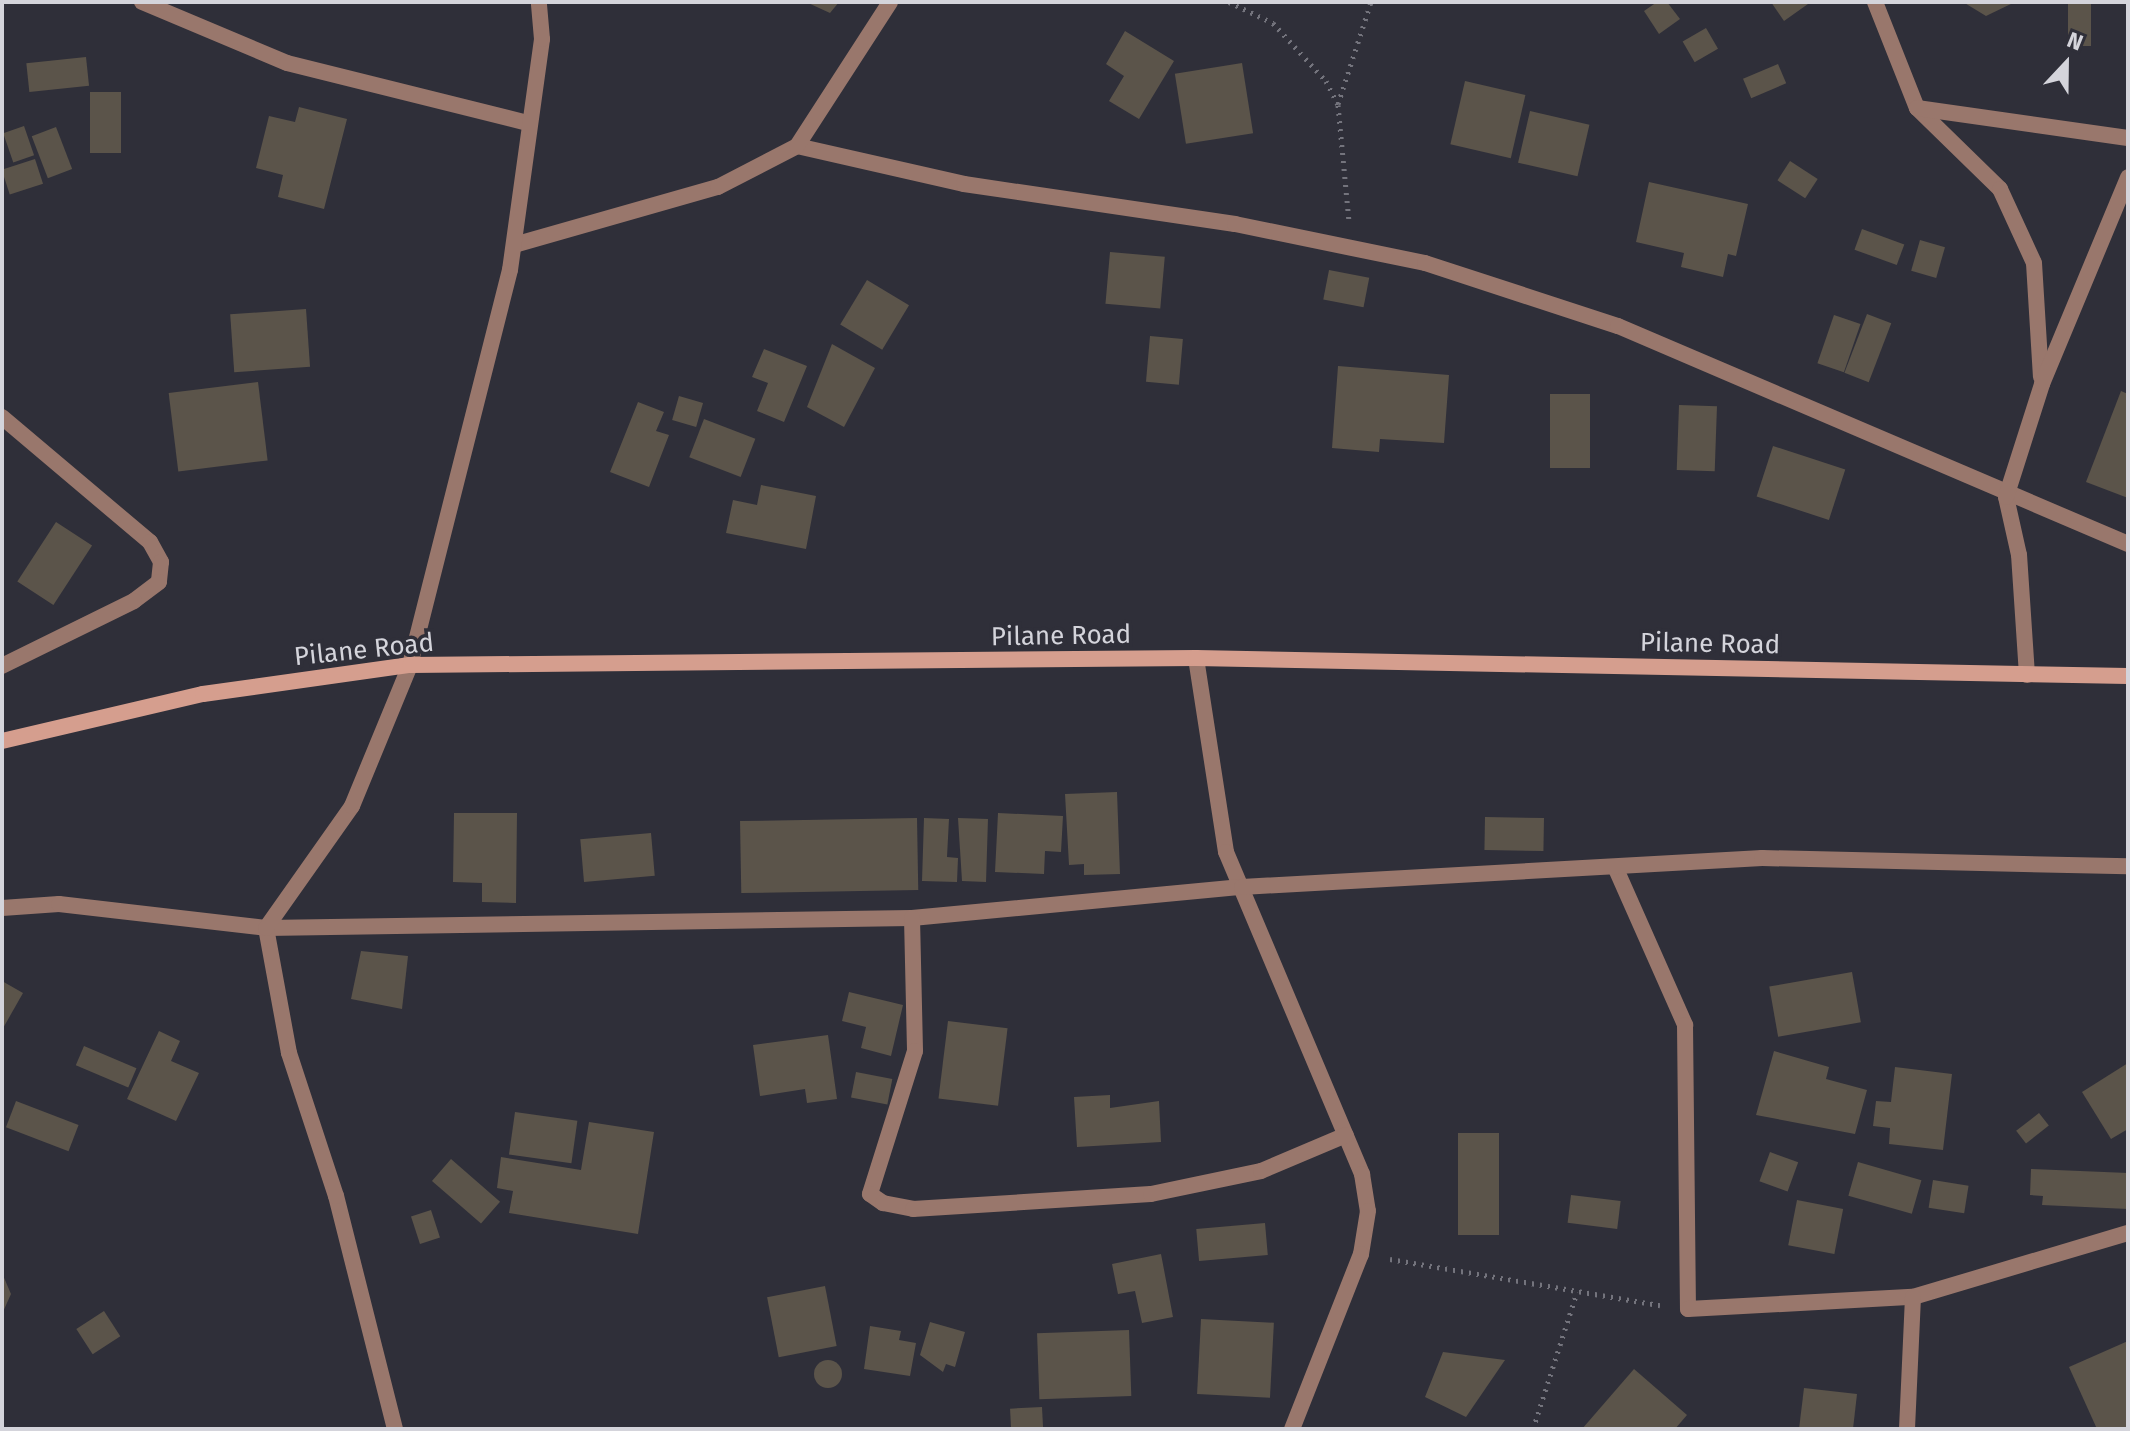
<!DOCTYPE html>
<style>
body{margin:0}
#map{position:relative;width:2130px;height:1431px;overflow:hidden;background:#2f2f39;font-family:"Fira Sans",sans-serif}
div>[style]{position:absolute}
.building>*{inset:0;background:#5b544a;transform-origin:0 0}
.round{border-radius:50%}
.path>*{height:5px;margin-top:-2.5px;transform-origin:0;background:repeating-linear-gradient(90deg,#74747d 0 2px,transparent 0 8px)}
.service>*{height:16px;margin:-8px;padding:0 8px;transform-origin:8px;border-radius:8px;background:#99776c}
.minor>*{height:16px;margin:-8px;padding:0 8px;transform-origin:8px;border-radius:8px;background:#99776c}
.tertiary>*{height:16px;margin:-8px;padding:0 8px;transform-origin:8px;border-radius:8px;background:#99776c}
.secondary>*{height:16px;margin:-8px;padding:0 8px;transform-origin:8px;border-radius:8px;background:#d59e8e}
span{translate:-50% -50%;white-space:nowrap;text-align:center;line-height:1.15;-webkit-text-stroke:7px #2f2f39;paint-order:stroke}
.street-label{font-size:26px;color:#d4d4db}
.frame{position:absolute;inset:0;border:4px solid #d4d4db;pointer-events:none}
.north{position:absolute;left:2026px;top:24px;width:80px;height:80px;-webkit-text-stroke:6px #2f2f39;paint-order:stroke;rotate:22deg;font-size:22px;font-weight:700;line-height:32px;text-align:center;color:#d4d4db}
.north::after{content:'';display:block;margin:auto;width:28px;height:36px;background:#d4d4db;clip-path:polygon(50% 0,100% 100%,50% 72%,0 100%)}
</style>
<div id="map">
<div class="building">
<i style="clip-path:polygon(806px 2px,839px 2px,830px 13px)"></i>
<i style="clip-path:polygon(1657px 2px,1667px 2px,1680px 19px,1659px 34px,1644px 11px)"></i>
<i style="clip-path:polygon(1771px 2px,1806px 2px,1808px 4px,1784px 21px)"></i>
<i style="clip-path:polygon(1963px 2px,2015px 2px,1986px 16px)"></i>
<i style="left:2068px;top:2px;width:23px;height:44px"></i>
<i style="left:1706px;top:28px;width:24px;height:27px;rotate:60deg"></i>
<i style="clip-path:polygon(1125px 31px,1174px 61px,1139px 119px,1109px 101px,1124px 76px,1106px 64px)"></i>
<i style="left:86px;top:57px;width:29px;height:60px;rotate:84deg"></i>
<i style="left:1242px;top:63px;width:71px;height:68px;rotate:81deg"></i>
<i style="left:1778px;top:64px;width:21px;height:38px;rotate:67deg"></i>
<i style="left:1465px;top:81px;width:62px;height:65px;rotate:13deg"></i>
<i style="left:90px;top:92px;width:31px;height:61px"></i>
<i style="clip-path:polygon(299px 107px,347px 119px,324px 209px,278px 197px,283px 175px,256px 168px,269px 116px,295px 122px)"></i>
<i style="left:1530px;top:111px;width:61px;height:53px;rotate:13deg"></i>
<i style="left:24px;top:126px;width:31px;height:22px;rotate:71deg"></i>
<i style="left:56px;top:127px;width:45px;height:26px;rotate:69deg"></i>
<i style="left:35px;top:159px;width:26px;height:35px;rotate:72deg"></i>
<i style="left:1790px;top:161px;width:33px;height:23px;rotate:33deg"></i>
<i style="clip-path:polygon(1649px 182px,1748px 204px,1736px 256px,1728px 254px,1723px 277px,1681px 267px,1684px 253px,1636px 242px)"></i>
<i style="left:1862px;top:229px;width:45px;height:22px;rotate:20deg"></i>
<i style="left:1920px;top:240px;width:26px;height:32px;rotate:16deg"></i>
<i style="left:1110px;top:252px;width:55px;height:52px;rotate:5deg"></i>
<i style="left:1329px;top:270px;width:41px;height:30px;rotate:11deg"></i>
<i style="left:867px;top:280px;width:49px;height:52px;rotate:31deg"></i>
<i style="left:306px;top:309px;width:58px;height:76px;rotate:86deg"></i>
<i style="left:1867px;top:314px;width:26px;height:63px;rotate:21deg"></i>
<i style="left:1834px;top:315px;width:28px;height:51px;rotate:19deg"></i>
<i style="left:1150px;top:336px;width:33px;height:46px;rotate:5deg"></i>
<i style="clip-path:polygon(832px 344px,875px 368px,844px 427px,807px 407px)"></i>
<i style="clip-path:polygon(764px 349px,807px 366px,784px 422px,757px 411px,768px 383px,752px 377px)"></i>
<i style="clip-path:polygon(1338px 366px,1449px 375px,1444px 443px,1380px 439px,1379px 452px,1332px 448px)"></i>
<i style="left:258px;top:382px;width:79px;height:90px;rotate:83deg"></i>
<i style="clip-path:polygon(2121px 391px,2128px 394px,2128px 498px,2086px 482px)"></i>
<i style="left:1550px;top:394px;width:40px;height:74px"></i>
<i style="left:679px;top:396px;width:25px;height:25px;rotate:16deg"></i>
<i style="clip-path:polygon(638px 402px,664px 412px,656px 431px,669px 435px,649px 487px,610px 472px)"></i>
<i style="left:1679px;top:405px;width:38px;height:65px;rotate:2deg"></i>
<i style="left:704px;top:419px;width:55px;height:41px;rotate:21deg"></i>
<i style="left:1773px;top:446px;width:76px;height:53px;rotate:18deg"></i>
<i style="clip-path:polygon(761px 485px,816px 496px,806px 549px,726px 533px,733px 500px,757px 505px)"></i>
<i style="left:56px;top:522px;width:43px;height:71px;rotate:33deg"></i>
<i style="clip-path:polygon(1117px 792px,1120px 874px,1084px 875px,1084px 864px,1069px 865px,1065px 794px)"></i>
<i style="clip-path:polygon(454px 813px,517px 813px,516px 903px,482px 902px,482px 883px,453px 882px)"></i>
<i style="clip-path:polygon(998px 813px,1063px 816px,1061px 852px,1045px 851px,1044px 874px,995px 872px)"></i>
<i style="left:1485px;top:817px;width:59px;height:33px;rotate:1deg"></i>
<i style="left:917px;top:818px;width:72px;height:177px;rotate:89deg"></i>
<i style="clip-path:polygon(924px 818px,949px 819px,947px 857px,958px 858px,957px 882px,922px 881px)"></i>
<i style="clip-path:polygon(958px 818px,988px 819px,986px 882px,962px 881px)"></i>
<i style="left:651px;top:833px;width:43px;height:71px;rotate:85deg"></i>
<i style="clip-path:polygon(361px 951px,408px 956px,402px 1009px,351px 999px)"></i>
<i style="left:1852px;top:972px;width:51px;height:84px;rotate:80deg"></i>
<i style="clip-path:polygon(2px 981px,23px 993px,2px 1030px)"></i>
<i style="clip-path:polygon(849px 992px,903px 1005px,891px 1056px,861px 1048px,866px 1027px,842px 1021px)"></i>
<i style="left:948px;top:1021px;width:60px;height:78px;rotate:7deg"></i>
<i style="clip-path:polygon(159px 1031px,180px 1041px,171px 1061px,199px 1073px,176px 1121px,127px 1099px)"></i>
<i style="clip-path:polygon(828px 1035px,837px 1099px,807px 1103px,805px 1089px,760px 1096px,753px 1045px)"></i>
<i style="left:84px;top:1046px;width:57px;height:21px;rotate:23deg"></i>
<i style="clip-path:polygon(1774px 1051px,1829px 1067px,1826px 1079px,1867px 1090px,1855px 1134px,1756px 1115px)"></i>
<i style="clip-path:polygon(2128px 1063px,2128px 1129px,2111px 1139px,2082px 1092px)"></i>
<i style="clip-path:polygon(1895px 1067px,1952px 1074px,1943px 1150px,1889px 1144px,1890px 1128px,1873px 1126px,1876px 1101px,1891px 1102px)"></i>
<i style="left:856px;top:1072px;width:37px;height:26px;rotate:11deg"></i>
<i style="clip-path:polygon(1110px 1095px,1110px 1108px,1159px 1101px,1161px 1142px,1077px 1147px,1074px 1097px)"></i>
<i style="left:16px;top:1101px;width:67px;height:28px;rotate:21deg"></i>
<i style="left:515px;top:1112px;width:63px;height:43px;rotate:8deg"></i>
<i style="left:2039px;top:1113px;width:16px;height:29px;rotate:52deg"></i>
<i style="clip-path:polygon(589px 1122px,654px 1132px,638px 1234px,509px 1213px,513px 1191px,497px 1188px,501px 1157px,581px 1170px)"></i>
<i style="left:1458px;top:1133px;width:41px;height:102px"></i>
<i style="left:1770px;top:1152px;width:30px;height:31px;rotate:20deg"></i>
<i style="left:451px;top:1159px;width:65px;height:29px;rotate:41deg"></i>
<i style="left:1858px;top:1162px;width:66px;height:35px;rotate:16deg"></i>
<i style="clip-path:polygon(2031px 1169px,2128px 1173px,2128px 1209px,2042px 1205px,2043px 1196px,2030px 1195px)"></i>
<i style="left:1933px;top:1180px;width:36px;height:28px;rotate:9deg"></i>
<i style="left:1571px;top:1195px;width:50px;height:28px;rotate:7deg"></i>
<i style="left:1797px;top:1200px;width:47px;height:46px;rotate:11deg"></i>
<i style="left:431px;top:1210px;width:29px;height:21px;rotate:72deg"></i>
<i style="left:1265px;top:1223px;width:32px;height:69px;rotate:85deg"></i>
<i style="clip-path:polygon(1161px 1254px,1173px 1317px,1142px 1323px,1135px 1291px,1118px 1294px,1112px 1264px)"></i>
<i style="clip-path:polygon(2px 1273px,11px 1294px,2px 1314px)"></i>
<i style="left:825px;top:1286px;width:61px;height:59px;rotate:79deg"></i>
<i style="left:104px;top:1311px;width:30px;height:33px;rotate:57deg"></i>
<i style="left:1201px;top:1319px;width:73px;height:75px;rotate:3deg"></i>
<i style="clip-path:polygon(930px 1322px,965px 1332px,955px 1367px,946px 1364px,943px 1372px,920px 1355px)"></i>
<i style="clip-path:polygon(870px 1326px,901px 1331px,899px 1340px,916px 1343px,910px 1376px,864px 1369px)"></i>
<i style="left:1129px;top:1330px;width:66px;height:92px;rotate:88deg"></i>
<i style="clip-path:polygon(2128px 1341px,2128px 1429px,2097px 1429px,2069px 1367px)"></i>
<i style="clip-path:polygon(1443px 1352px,1505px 1360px,1466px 1417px,1425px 1397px)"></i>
<i class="round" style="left:814px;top:1360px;width:28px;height:28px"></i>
<i style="clip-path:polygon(1634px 1369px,1687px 1415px,1675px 1429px,1582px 1429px)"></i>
<i style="clip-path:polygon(1804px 1388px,1857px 1394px,1853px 1429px,1799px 1429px)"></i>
<i style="left:1042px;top:1407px;width:22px;height:32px;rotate:87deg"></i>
</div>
<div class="path">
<i style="left:1229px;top:2px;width:49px;rotate:25.5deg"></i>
<i style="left:1273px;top:23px;width:79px;rotate:47.6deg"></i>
<i style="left:1326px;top:81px;width:27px;rotate:63deg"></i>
<i style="left:1338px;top:105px;width:117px;rotate:84.6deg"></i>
<i style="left:1338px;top:104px;width:107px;rotate:-72.1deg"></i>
<i style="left:1390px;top:1259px;width:274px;rotate:9.7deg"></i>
<i style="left:1533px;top:1429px;width:144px;rotate:-72.2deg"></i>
</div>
<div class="service">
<i style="left:1616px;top:869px;width:171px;rotate:66.1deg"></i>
<i style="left:1685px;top:1025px;width:284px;rotate:89.4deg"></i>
<i style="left:1688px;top:1309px;width:225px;rotate:-3.1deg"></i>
<i style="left:1913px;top:1297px;width:224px;rotate:-16.6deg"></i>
<i style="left:1907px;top:1429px;width:132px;rotate:-87.4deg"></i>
</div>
<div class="minor">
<i style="left:142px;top:2px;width:157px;rotate:22.8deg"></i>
<i style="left:287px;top:63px;width:248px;rotate:14deg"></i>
<i style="left:1875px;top:2px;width:114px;rotate:68.4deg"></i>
<i style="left:1917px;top:108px;width:116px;rotate:44.3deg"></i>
<i style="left:2000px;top:189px;width:81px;rotate:65.3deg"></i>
<i style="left:2034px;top:263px;width:114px;rotate:86.5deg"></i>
<i style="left:1917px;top:108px;width:213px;rotate:8.1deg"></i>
<i style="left:797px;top:146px;width:171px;rotate:12.8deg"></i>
<i style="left:964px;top:184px;width:274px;rotate:8.4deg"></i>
<i style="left:1235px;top:224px;width:194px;rotate:11.6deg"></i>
<i style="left:1425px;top:263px;width:203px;rotate:18.1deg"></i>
<i style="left:1618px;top:326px;width:555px;rotate:23.14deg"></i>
<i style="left:514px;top:245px;width:212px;rotate:-15.9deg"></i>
<i style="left:718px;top:187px;width:89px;rotate:-27.4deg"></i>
<i style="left:797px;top:146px;width:171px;rotate:-57.1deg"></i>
<i style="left:2px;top:417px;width:194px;rotate:40.2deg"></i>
<i style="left:150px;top:542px;width:23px;rotate:61deg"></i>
<i style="left:161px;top:562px;width:20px;rotate:96deg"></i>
<i style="left:159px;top:582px;width:31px;rotate:143deg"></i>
<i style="left:134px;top:601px;width:147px;rotate:153.8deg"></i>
<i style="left:1196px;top:658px;width:196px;rotate:81.2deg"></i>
<i style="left:1226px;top:852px;width:350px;rotate:67.1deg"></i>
<i style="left:1362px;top:1174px;width:37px;rotate:81deg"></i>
<i style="left:1368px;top:1211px;width:44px;rotate:99.2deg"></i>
<i style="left:1361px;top:1254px;width:188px;rotate:111.5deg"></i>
<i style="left:2027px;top:675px;width:120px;rotate:-93.8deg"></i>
<i style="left:2019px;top:555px;width:59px;rotate:-102.6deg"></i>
<i style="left:2006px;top:497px;width:119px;rotate:-72.3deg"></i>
<i style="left:2042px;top:384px;width:224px;rotate:-67.4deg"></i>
<i style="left:2px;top:908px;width:57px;rotate:-4deg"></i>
<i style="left:59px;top:904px;width:208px;rotate:6.6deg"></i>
<i style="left:266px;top:928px;width:646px;rotate:-0.89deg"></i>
<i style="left:912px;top:918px;width:331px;rotate:-5.4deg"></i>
<i style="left:1242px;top:887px;width:521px;rotate:-3.19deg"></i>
<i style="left:1762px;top:858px;width:366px;rotate:1.3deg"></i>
<i style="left:912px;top:918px;width:133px;rotate:88.7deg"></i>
<i style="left:915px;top:1051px;width:150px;rotate:107.5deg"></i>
<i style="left:870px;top:1194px;width:16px;rotate:35deg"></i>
<i style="left:883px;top:1203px;width:31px;rotate:11deg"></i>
<i style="left:913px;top:1209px;width:238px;rotate:-3.6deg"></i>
<i style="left:1151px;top:1194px;width:112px;rotate:-11.8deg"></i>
<i style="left:1261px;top:1171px;width:92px;rotate:-23deg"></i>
<i style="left:395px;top:1429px;width:240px;rotate:-104.2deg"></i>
<i style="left:336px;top:1196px;width:151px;rotate:-108.2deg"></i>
<i style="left:289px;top:1053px;width:127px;rotate:-100.4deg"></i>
<i style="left:266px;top:928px;width:149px;rotate:-54.8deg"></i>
<i style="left:352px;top:806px;width:152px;rotate:-67.6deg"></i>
</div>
<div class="tertiary">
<i style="left:410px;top:665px;width:407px;rotate:-75.8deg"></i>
<i style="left:510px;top:270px;width:233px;rotate:-82.1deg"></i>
<i style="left:542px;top:39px;width:37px;rotate:-95deg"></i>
</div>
<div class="secondary">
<i style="left:2px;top:741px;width:206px;rotate:-13.2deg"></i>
<i style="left:203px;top:694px;width:209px;rotate:-8deg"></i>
<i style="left:410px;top:665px;width:786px;rotate:-0.51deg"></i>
<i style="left:1196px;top:658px;width:932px;rotate:1.11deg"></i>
</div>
<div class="street-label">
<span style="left:1061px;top:636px;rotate:-1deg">Pilane Road</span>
<span style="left:1710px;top:644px;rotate:1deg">Pilane Road</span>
<span style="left:364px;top:650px;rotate:-6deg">Pilane Road</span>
</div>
<div class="frame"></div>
<div class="north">N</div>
</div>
